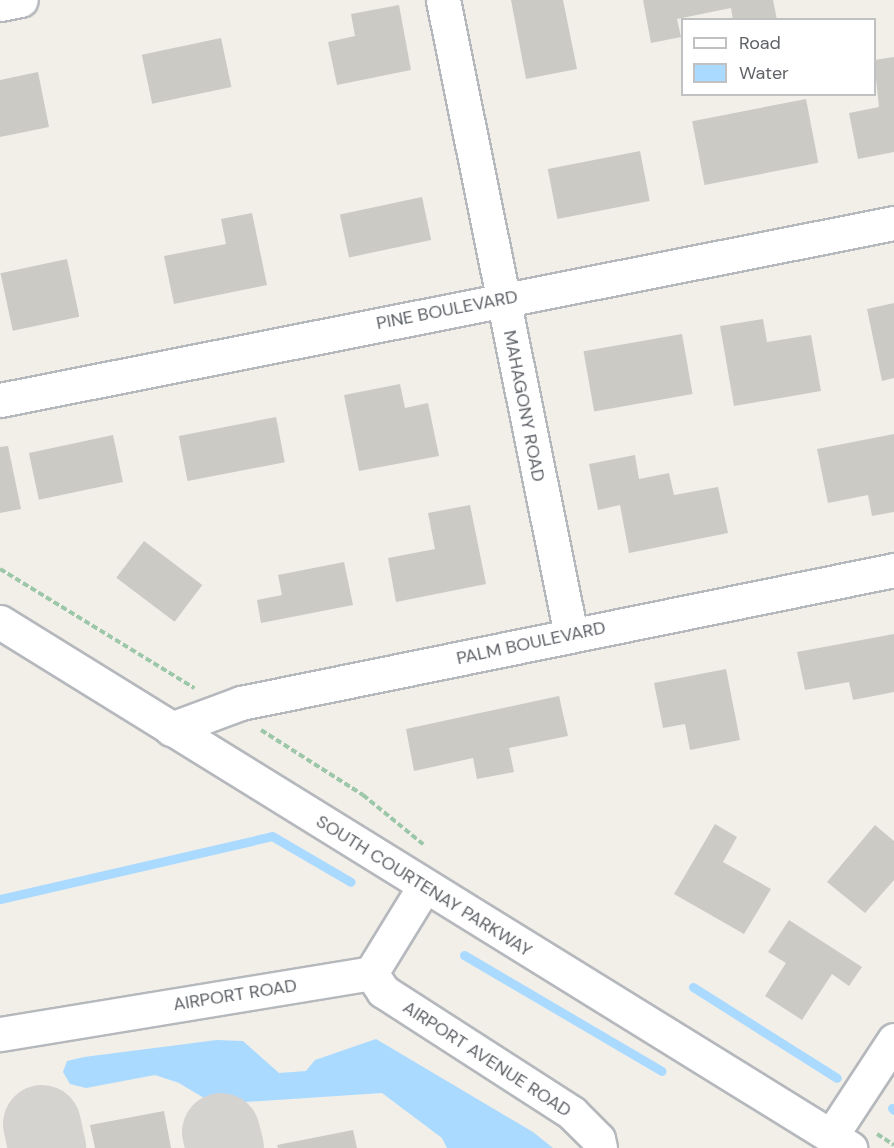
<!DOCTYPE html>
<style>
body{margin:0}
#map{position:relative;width:894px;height:1148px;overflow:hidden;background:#f1efe8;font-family:"DM Sans",sans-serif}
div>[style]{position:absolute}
.water>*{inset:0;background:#aadaff}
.stream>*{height:9px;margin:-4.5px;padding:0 4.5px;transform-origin:4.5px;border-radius:4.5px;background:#aadaff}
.taxiway>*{height:78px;margin:-39px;padding:0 39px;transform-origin:39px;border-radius:39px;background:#d4d3d0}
.building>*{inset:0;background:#cccac5;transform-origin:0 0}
.path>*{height:4px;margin-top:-2px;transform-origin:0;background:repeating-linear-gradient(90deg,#9cc7a9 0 6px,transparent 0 9px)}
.roads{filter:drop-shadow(2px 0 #b5b8bc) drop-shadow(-2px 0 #b5b8bc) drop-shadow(0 2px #b5b8bc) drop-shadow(0 -2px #b5b8bc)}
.minor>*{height:33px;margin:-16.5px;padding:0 16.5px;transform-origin:16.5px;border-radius:16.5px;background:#fff}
.secondary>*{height:33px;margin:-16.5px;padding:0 16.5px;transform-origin:16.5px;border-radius:16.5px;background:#fff}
span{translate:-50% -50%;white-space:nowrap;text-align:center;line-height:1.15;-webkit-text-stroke:6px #fff;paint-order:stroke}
.street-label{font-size:18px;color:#5f6368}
.legend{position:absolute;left:681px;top:18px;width:195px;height:78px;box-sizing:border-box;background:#fff;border:2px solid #bfc1c3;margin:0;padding:8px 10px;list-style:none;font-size:18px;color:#5f6368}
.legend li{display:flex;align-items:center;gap:12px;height:30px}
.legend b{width:30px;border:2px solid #bfc1c3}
</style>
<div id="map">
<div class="water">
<i style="clip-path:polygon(376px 1039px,533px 1132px,553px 1148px,447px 1148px,442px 1138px,382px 1093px,214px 1104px,179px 1083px,155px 1075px,86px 1088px,70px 1084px,63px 1072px,67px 1061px,84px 1057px,217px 1040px,243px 1041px,279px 1073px,306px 1071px,315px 1060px)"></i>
</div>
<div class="stream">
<i style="left:0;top:899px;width:279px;rotate:-13deg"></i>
<i style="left:272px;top:836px;width:91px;rotate:30.2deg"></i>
<i style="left:464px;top:955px;width:229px;rotate:30.4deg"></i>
<i style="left:693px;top:987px;width:170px;rotate:32.3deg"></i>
<i style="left:892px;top:1108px;width:3px;rotate:45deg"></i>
</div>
<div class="taxiway">
<i style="left:42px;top:1124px;width:25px;rotate:78deg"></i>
<i style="left:221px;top:1132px;width:16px;rotate:76deg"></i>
</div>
<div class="building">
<i style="clip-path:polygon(511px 0,563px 0,577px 69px,526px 79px)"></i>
<i style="clip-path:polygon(643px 0,773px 0,777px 20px,733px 20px,731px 8px,677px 19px,681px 37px,651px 43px)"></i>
<i style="clip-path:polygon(399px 5px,411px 70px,337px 85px,328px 42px,355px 36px,351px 14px)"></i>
<i style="left:221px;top:38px;width:50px;height:81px;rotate:78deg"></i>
<i style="clip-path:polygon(894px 57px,894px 152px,858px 159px,849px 113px,879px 107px,874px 60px)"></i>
<i style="clip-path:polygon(38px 72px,49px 127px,0 137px,0 80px)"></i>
<i style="left:806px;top:99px;width:65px;height:116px;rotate:79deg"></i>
<i style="left:640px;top:151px;width:51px;height:94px;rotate:79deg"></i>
<i style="left:422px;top:197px;width:44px;height:84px;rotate:78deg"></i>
<i style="clip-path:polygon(252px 213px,267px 285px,174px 304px,164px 256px,226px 244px,221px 219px)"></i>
<i style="left:67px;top:259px;width:59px;height:68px;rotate:78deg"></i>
<i style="clip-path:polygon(894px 303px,894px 378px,882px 381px,867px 309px)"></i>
<i style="clip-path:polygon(763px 319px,767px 342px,811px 335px,821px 391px,734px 406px,720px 326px)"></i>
<i style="left:682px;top:334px;width:61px;height:100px;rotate:80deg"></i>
<i style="clip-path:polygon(400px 384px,405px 408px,428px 403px,439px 456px,359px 471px,344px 395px)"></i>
<i style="left:276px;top:417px;width:46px;height:99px;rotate:79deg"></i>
<i style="clip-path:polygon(894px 434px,894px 512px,872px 516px,868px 495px,828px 503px,817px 449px)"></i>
<i style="left:113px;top:435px;width:48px;height:86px;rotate:78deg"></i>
<i style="clip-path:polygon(8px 446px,21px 509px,0 513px,0 447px)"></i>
<i style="clip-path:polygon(635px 455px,639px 479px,669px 473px,674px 495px,718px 487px,728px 533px,629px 553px,620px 505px,598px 510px,589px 464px)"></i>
<i style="clip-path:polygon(470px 505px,486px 584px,396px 602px,388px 558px,435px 549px,428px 513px)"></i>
<i style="left:144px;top:541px;width:73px;height:46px;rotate:37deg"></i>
<i style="clip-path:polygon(344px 562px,353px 605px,261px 623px,257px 600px,282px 595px,278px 575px)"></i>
<i style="clip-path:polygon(894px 634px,894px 692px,853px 700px,849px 682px,805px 690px,797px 652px)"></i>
<i style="clip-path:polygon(726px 669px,740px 740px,690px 750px,685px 724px,663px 728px,654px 683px)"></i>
<i style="clip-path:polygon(559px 696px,568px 736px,509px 748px,514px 772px,477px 779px,473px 758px,414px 771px,406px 729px)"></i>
<i style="clip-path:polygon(715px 824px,737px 837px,723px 862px,771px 889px,744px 934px,674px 894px)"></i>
<i style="clip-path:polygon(875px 825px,894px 841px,894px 880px,865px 913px,827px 882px)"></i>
<i style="clip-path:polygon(789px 920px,862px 967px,849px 986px,832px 974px,802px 1020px,765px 996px,786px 963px,768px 952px)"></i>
<i style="clip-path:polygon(164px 1111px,171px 1148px,95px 1148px,90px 1125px)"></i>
<i style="clip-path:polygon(353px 1130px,357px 1148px,278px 1148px,277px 1145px)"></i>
</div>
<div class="path">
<i style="left:0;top:569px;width:228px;rotate:31.5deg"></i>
<i style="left:261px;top:730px;width:121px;rotate:32.5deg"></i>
<i style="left:363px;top:795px;width:79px;rotate:39.3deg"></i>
<i style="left:877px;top:1134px;width:20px;rotate:33deg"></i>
</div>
<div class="roads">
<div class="minor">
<i style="left:443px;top:0;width:648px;rotate:78.6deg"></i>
<i style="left:0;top:4px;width:21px;rotate:-11deg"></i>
<i style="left:0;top:400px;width:911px;rotate:-11.2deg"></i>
<i style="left:171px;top:729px;width:75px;rotate:-20.4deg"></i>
<i style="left:241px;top:703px;width:666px;rotate:-11.51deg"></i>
<i style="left:371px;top:973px;width:22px;rotate:56deg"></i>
<i style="left:383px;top:991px;width:225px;rotate:32.8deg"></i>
<i style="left:572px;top:1113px;width:37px;rotate:45deg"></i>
<i style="left:598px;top:1139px;width:9px;rotate:77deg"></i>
<i style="left:0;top:1034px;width:376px;rotate:-9.3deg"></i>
<i style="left:371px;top:973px;width:101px;rotate:-58.4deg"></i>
<i style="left:831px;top:1136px;width:115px;rotate:-56.7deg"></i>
</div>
<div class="secondary">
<i style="left:0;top:622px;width:1000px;rotate:31.75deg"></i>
</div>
</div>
<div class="street-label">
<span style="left:447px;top:310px;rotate:-11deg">PINE BOULEVARD</span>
<span style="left:524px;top:406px;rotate:79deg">MAHAGONY ROAD</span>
<span style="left:531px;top:643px;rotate:-12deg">PALM BOULEVARD</span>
<span style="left:424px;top:886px;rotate:32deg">SOUTH COURTENAY PARKWAY</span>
<span style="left:235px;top:995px;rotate:-9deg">AIRPORT ROAD</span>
<span style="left:487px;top:1059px;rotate:33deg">AIRPORT AVENUE ROAD</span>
</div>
<ul class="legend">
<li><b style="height:8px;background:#fff"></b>Road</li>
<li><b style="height:16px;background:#aadaff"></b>Water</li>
</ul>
</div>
